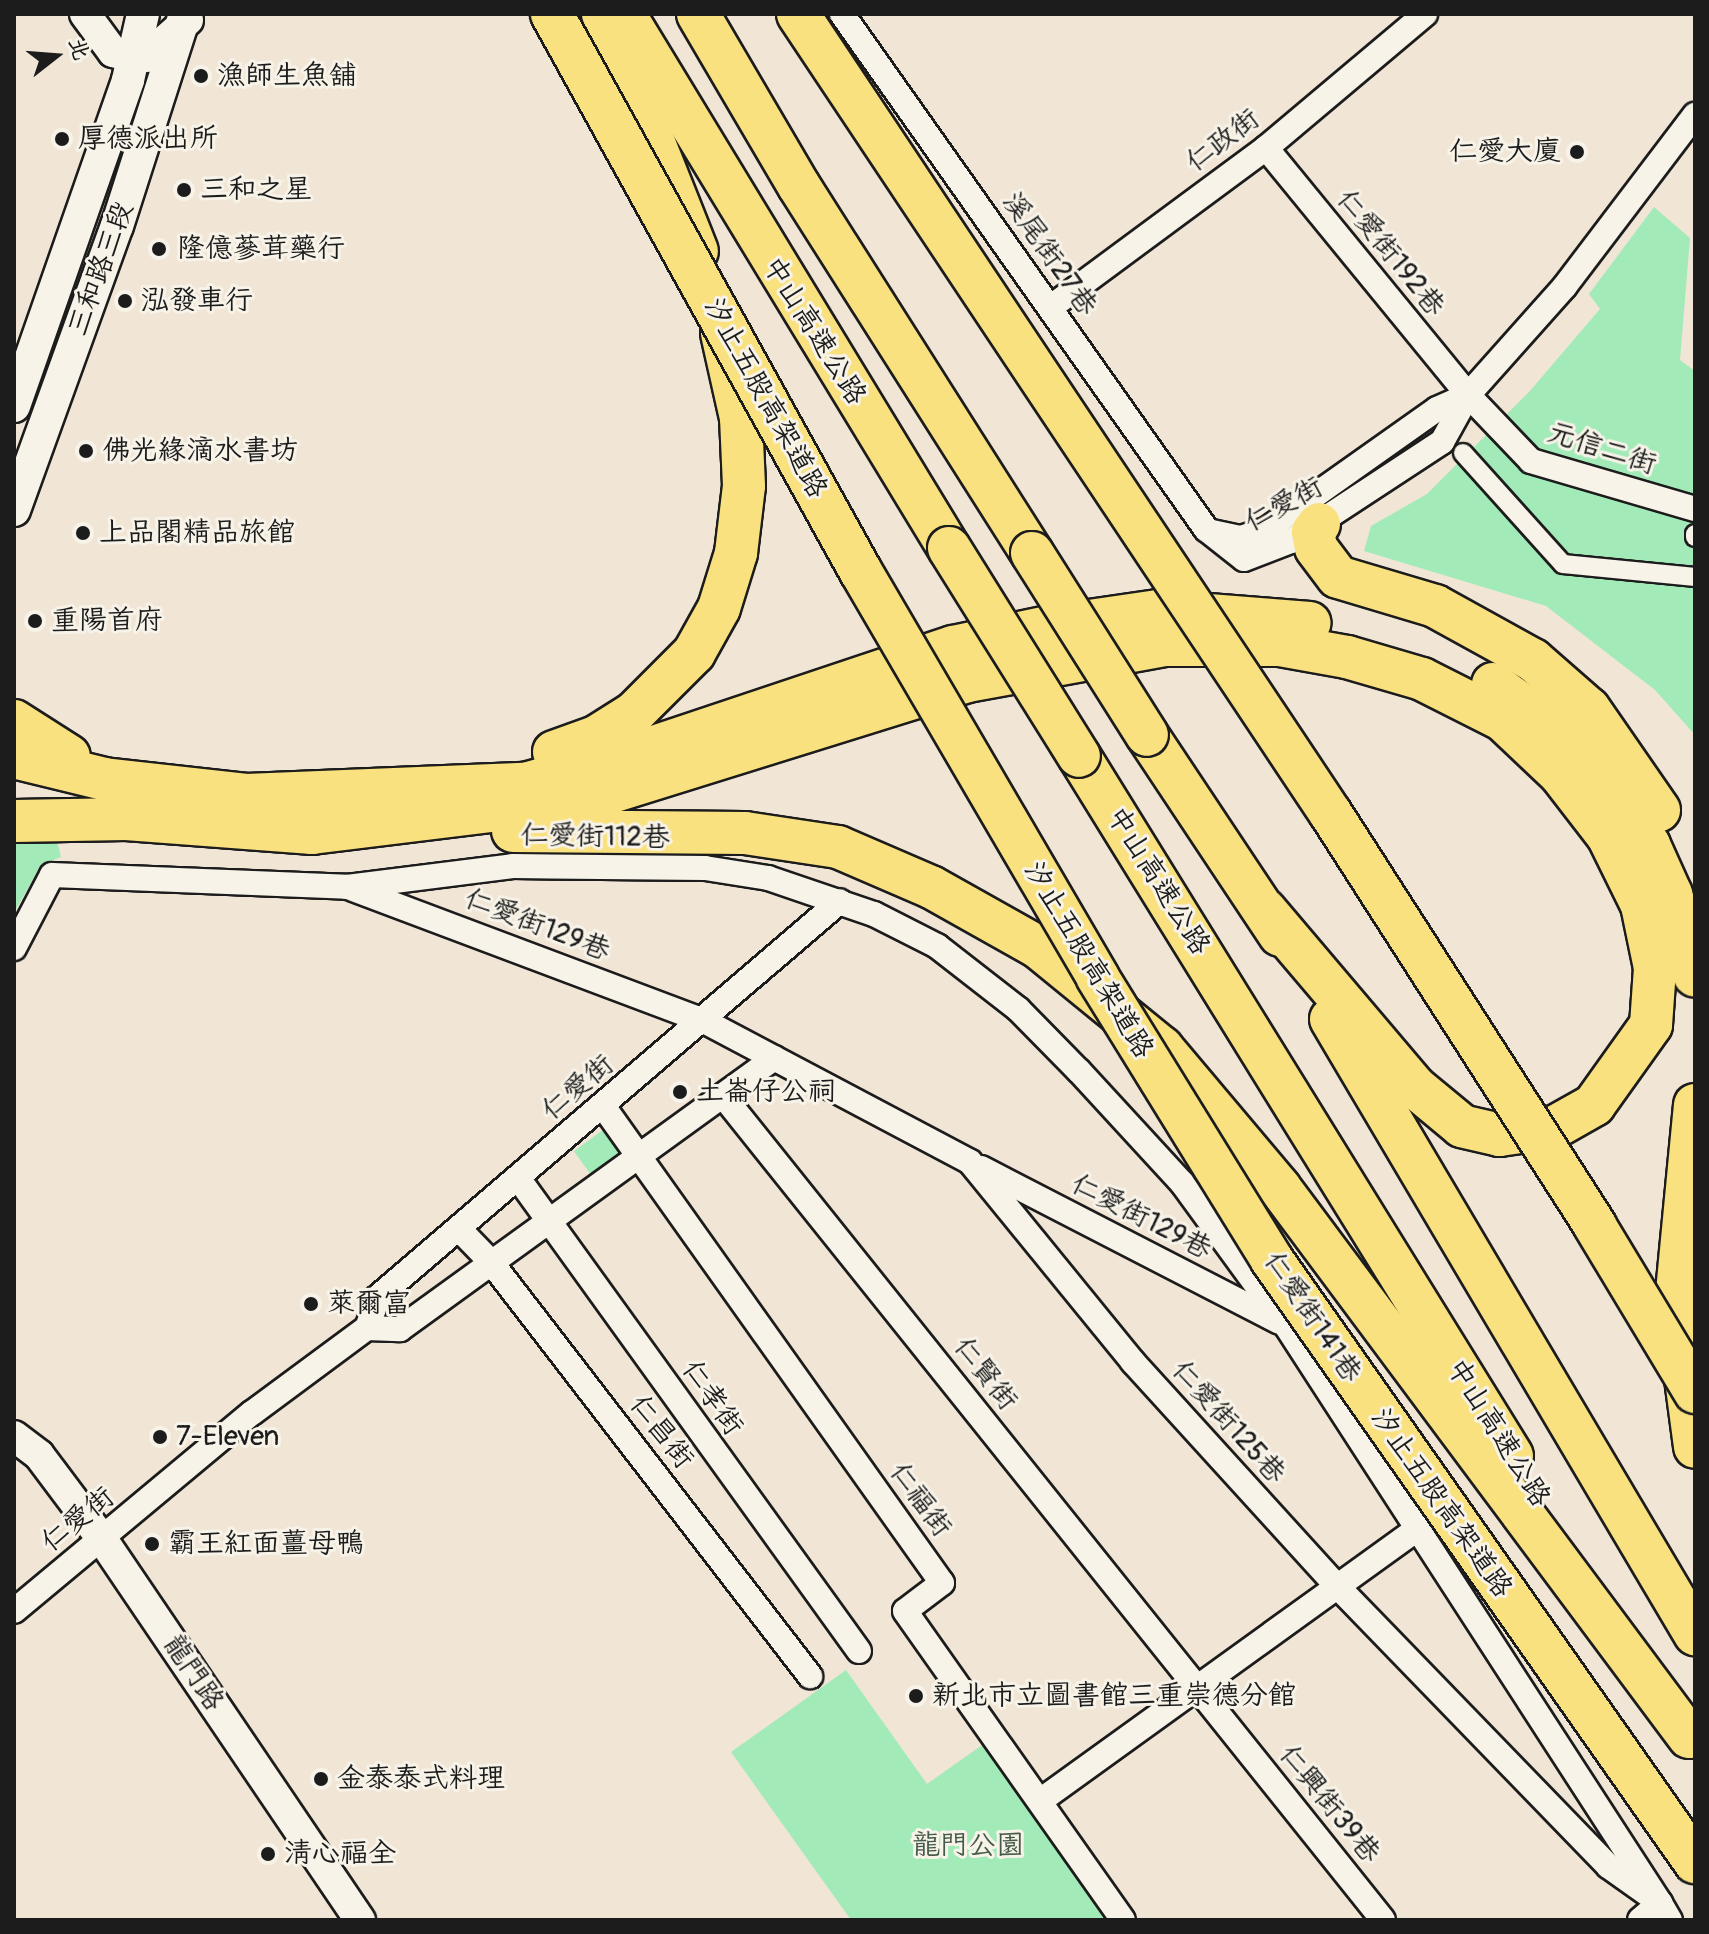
<!DOCTYPE html>
<meta charset="utf-8">
<style>
body{margin:0}
#map{position:relative;width:1709px;height:1934px;overflow:hidden;background:#f1e5d6;font-family:Pangolin,"LXGW WenKai TC",sans-serif}
div>[style]{position:absolute}
.green>*{inset:0;background:#a2ebb9;transform-origin:0 0}
.roads{filter:drop-shadow(2px 0 #1c1c1c) drop-shadow(-2px 0 #1c1c1c) drop-shadow(0 2px #1c1c1c) drop-shadow(0 -2px #1c1c1c)}
.pedestrian>*{height:18px;margin:-9px;padding:0 9px;transform-origin:9px;border-radius:9px;background:#f7f3e8}
.minor>*{height:24px;margin:-12px;padding:0 12px;transform-origin:12px;border-radius:12px;background:#f7f3e8}
.tertiary>*{height:30px;margin:-15px;padding:0 15px;transform-origin:15px;border-radius:15px;background:#f7f3e8}
.secondary>*{height:32px;margin:-16px;padding:0 16px;transform-origin:16px;border-radius:16px;background:#f7f3e8}
.motorway>*{height:42px;margin:-21px;padding:0 21px;transform-origin:21px;border-radius:21px;background:#fae180}
.bridges{filter:drop-shadow(2px 0 #1c1c1c) drop-shadow(-2px 0 #1c1c1c) drop-shadow(0 2px #1c1c1c) drop-shadow(0 -2px #1c1c1c)}
.motorway-bridge>*{height:42px;margin:-21px;padding:0 21px;transform-origin:21px;border-radius:21px;background:#fae180}
.dots>*{width:22px;height:22px;translate:-50% -50%;box-sizing:border-box;border:4px solid #f7f3e8;border-radius:50%}
span{translate:-50% -50%;white-space:nowrap;text-align:center;line-height:1.15;-webkit-text-stroke:6px #f7f3e8;paint-order:stroke}
.poi-label{font-size:28px;color:#1c1c1c}
.left{translate:0 -50%;text-align:left}
.right{translate:-100% -50%;text-align:right}
.street-label{font-size:28px;color:#1c1c1c}
.park-label{font-size:28px;color:#445a4b}
.frame{position:absolute;inset:0;border:16px solid #1c1c1c;pointer-events:none}
.north{position:absolute;left:16px;top:16px;width:80px;height:80px;-webkit-text-stroke:6px #f7f3e8;paint-order:stroke;rotate:73deg;font-size:22px;font-weight:700;line-height:32px;text-align:center;color:#1c1c1c}
.north::after{content:'';display:block;margin:auto;width:28px;height:36px;background:#1c1c1c;clip-path:polygon(50% 0,100% 100%,50% 72%,0 100%)}
</style>
<div id="map">
<div class="green">
<i style="clip-path:polygon(1654px 207px,1690px 238px,1680px 360px,1695px 371px,1695px 735px,1655px 690px,1546px 606px,1364px 551px,1371px 526px,1427px 494px,1529px 392px,1600px 309px,1589px 294px)"></i>
<i style="clip-path:polygon(14px 832px,56px 836px,61px 857px,41px 865px,14px 913px)"></i>
<i style="left:603px;top:1130px;width:31px;height:36px;rotate:54deg"></i>
<i style="clip-path:polygon(846px 1670px,927px 1784px,985px 1743px,1111px 1920px,851px 1920px,731px 1752px)"></i>
</div>
<div class="roads">
<div class="pedestrian">
<i style="left:1463px;top:453px;width:149px;rotate:48deg"></i>
<i style="left:1563px;top:564px;width:133px;rotate:5.6deg"></i>
<i style="left:1695px;top:534px;width:3px;rotate:90deg"></i>
</div>
<div class="minor">
<i style="left:842px;top:14px;width:631px;rotate:54.75deg"></i>
<i style="left:1206px;top:529px;width:48px;rotate:38.3deg"></i>
<i style="left:1244px;top:559px;width:50px;rotate:-21deg"></i>
<i style="left:1291px;top:541px;width:181px;rotate:-33.3deg"></i>
<i style="left:1442px;top:442px;width:54px;rotate:-61deg"></i>
<i style="left:1468px;top:395px;width:146px;rotate:-48.3deg"></i>
<i style="left:1565px;top:286px;width:215px;rotate:-52.8deg"></i>
<i style="left:1266px;top:148px;width:319px;rotate:50.7deg"></i>
<i style="left:1468px;top:395px;width:91px;rotate:46.3deg"></i>
<i style="left:1531px;top:461px;width:171px;rotate:16.3deg"></i>
<i style="left:1051px;top:307px;width:267px;rotate:-36.5deg"></i>
<i style="left:1266px;top:148px;width:208px;rotate:-40.1deg"></i>
<i style="left:1212px;top:532px;width:30px;rotate:12deg"></i>
<i style="left:1241px;top:538px;width:26px;rotate:-18deg"></i>
<i style="left:1266px;top:530px;width:209px;rotate:-35.3deg"></i>
<i style="left:1437px;top:409px;width:34px;rotate:-24deg"></i>
<i style="left:353px;top:889px;width:375px;rotate:20.6deg"></i>
<i style="left:704px;top:1021px;width:301px;rotate:27.9deg"></i>
<i style="left:970px;top:1162px;width:258px;rotate:50.8deg"></i>
<i style="left:1133px;top:1362px;width:302px;rotate:47.7deg"></i>
<i style="left:1336px;top:1585px;width:391px;rotate:45.9deg"></i>
<i style="left:1608px;top:1866px;width:64px;rotate:35.4deg"></i>
<i style="left:1660px;top:1903px;width:20px;rotate:60deg"></i>
<i style="left:14px;top:948px;width:82px;rotate:-62.5deg"></i>
<i style="left:52px;top:875px;width:295px;rotate:2.3deg"></i>
<i style="left:347px;top:887px;width:167px;rotate:-7.2deg"></i>
<i style="left:513px;top:866px;width:192px;rotate:0.6deg"></i>
<i style="left:705px;top:868px;width:64px;rotate:9deg"></i>
<i style="left:768px;top:878px;width:112px;rotate:18.8deg"></i>
<i style="left:874px;top:914px;width:71px;rotate:26.9deg"></i>
<i style="left:937px;top:946px;width:103px;rotate:37.9deg"></i>
<i style="left:1018px;top:1009px;width:87px;rotate:45.5deg"></i>
<i style="left:1079px;top:1071px;width:152px;rotate:47.4deg"></i>
<i style="left:1182px;top:1183px;width:175px;rotate:53.9deg"></i>
<i style="left:1285px;top:1324px;width:690px;rotate:57.07deg"></i>
<i style="left:1660px;top:1903px;width:26px;rotate:140deg"></i>
<i style="left:724px;top:1097px;width:1054px;rotate:51.31deg"></i>
<i style="left:603px;top:1106px;width:585px;rotate:54.6deg"></i>
<i style="left:942px;top:1583px;width:46px;rotate:142.9deg"></i>
<i style="left:905px;top:1611px;width:378px;rotate:54.8deg"></i>
<i style="left:981px;top:1168px;width:335px;rotate:27.3deg"></i>
<i style="left:518px;top:1178px;width:583px;rotate:54.21deg"></i>
<i style="left:459px;top:1229px;width:46px;rotate:45.9deg"></i>
<i style="left:491px;top:1262px;width:523px;rotate:52.38deg"></i>
<i style="left:367px;top:1328px;width:33px;rotate:2deg"></i>
<i style="left:400px;top:1329px;width:462px;rotate:-35.9deg"></i>
<i style="left:14px;top:1611px;width:310px;rotate:-39.8deg"></i>
<i style="left:252px;top:1413px;width:143px;rotate:-36.5deg"></i>
<i style="left:367px;top:1328px;width:33px;rotate:-70deg"></i>
<i style="left:378px;top:1297px;width:608px;rotate:-40.6deg"></i>
<i style="left:1040px;top:1801px;width:462px;rotate:-35.8deg"></i>
</div>
<div class="tertiary">
<i style="left:85px;top:14px;width:47px;rotate:53.6deg"></i>
<i style="left:113px;top:52px;width:20px;rotate:15deg"></i>
<i style="left:132px;top:57px;width:14px"></i>
<i style="left:146px;top:57px;width:56px;rotate:-41.4deg"></i>
<i style="left:14px;top:1436px;width:31px;rotate:37deg"></i>
<i style="left:39px;top:1455px;width:105px;rotate:53.1deg"></i>
<i style="left:102px;top:1539px;width:460px;rotate:55.9deg"></i>
</div>
<div class="secondary">
<i style="left:14px;top:406px;width:345px;rotate:-70.7deg"></i>
<i style="left:128px;top:80px;width:68px;rotate:-77.2deg"></i>
<i style="left:14px;top:510px;width:302px;rotate:-70.1deg"></i>
<i style="left:117px;top:226px;width:223px;rotate:-72.2deg"></i>
</div>
<div class="motorway">
<i style="left:603px;top:14px;width:255px;rotate:68.4deg"></i>
<i style="left:698px;top:14px;width:199px;rotate:59.6deg"></i>
<i style="left:799px;top:186px;width:435px;rotate:57.6deg"></i>
<i style="left:629px;top:22px;width:616px;rotate:58.69deg"></i>
<i style="left:1319px;top:524px;width:10px;rotate:127deg"></i>
<i style="left:1313px;top:532px;width:16px;rotate:79deg"></i>
<i style="left:1316px;top:548px;width:36px;rotate:53deg"></i>
<i style="left:1338px;top:577px;width:101px;rotate:16.6deg"></i>
<i style="left:1435px;top:606px;width:112px;rotate:28.9deg"></i>
<i style="left:1533px;top:660px;width:74px;rotate:41.2deg"></i>
<i style="left:1589px;top:709px;width:123px;rotate:55.3deg"></i>
<i style="left:1493px;top:684px;width:98px;rotate:35.5deg"></i>
<i style="left:1573px;top:741px;width:62px;rotate:48.9deg"></i>
<i style="left:1614px;top:788px;width:67px;rotate:58.4deg"></i>
<i style="left:1649px;top:845px;width:54px;rotate:65.8deg"></i>
<i style="left:1671px;top:894px;width:85px;rotate:73.7deg"></i>
<i style="left:14px;top:721px;width:65px;rotate:32.5deg"></i>
<i style="left:1147px;top:735px;width:240px;rotate:56.4deg"></i>
<i style="left:554px;top:752px;width:45px;rotate:-19.7deg"></i>
<i style="left:596px;top:737px;width:45px;rotate:-32.3deg"></i>
<i style="left:634px;top:713px;width:85px;rotate:-45deg"></i>
<i style="left:694px;top:653px;width:51px;rotate:-60.9deg"></i>
<i style="left:719px;top:608px;width:58px;rotate:-72.8deg"></i>
<i style="left:736px;top:553px;width:67px;rotate:-83.2deg"></i>
<i style="left:744px;top:486px;width:68px;rotate:-92.5deg"></i>
<i style="left:741px;top:418px;width:87px;rotate:-102.6deg"></i>
<i style="left:1079px;top:756px;width:823px;rotate:58.26deg"></i>
<i style="left:14px;top:757px;width:93px;rotate:13.7deg"></i>
<i style="left:104px;top:779px;width:143px;rotate:6.4deg"></i>
<i style="left:246px;top:795px;width:279px;rotate:-2.3deg"></i>
<i style="left:525px;top:784px;width:112px;rotate:-15.5deg"></i>
<i style="left:633px;top:754px;width:337px;rotate:-18.5deg"></i>
<i style="left:953px;top:647px;width:97px;rotate:-11.9deg"></i>
<i style="left:1048px;top:627px;width:111px;rotate:-8.3deg"></i>
<i style="left:1158px;top:611px;width:152px;rotate:4.5deg"></i>
<i style="left:14px;top:821px;width:112px;rotate:-1deg"></i>
<i style="left:126px;top:819px;width:187px;rotate:4.3deg"></i>
<i style="left:312px;top:833px;width:279px;rotate:-7deg"></i>
<i style="left:589px;top:799px;width:396px;rotate:-17.3deg"></i>
<i style="left:967px;top:681px;width:202px;rotate:-10.3deg"></i>
<i style="left:1166px;top:645px;width:114px"></i>
<i style="left:1280px;top:645px;width:68px;rotate:10.2deg"></i>
<i style="left:1347px;top:657px;width:78px;rotate:16.3deg"></i>
<i style="left:1422px;top:679px;width:91px;rotate:26.8deg"></i>
<i style="left:1503px;top:720px;width:79px;rotate:43.5deg"></i>
<i style="left:1560px;top:774px;width:78px;rotate:52.3deg"></i>
<i style="left:1608px;top:836px;width:77px;rotate:63.8deg"></i>
<i style="left:1642px;top:905px;width:64px;rotate:78.3deg"></i>
<i style="left:1655px;top:968px;width:57px;rotate:94deg"></i>
<i style="left:1651px;top:1025px;width:98px;rotate:125.5deg"></i>
<i style="left:1594px;top:1105px;width:45px;rotate:150.6deg"></i>
<i style="left:1555px;top:1127px;width:56px;rotate:171.7deg"></i>
<i style="left:1500px;top:1135px;width:39px;rotate:-167deg"></i>
<i style="left:1462px;top:1126px;width:61px;rotate:-140.3deg"></i>
<i style="left:1415px;top:1087px;width:231px;rotate:-130.3deg"></i>
<i style="left:513px;top:831px;width:232px;rotate:0.5deg"></i>
<i style="left:745px;top:833px;width:94px;rotate:8.6deg"></i>
<i style="left:838px;top:847px;width:101px;rotate:23.3deg"></i>
<i style="left:931px;top:887px;width:123px;rotate:29.3deg"></i>
<i style="left:1038px;top:947px;width:160px;rotate:39.2deg"></i>
<i style="left:1162px;top:1048px;width:182px;rotate:49.9deg"></i>
<i style="left:1279px;top:1187px;width:686px;rotate:53.3deg"></i>
<i style="left:1331px;top:1019px;width:715px;rotate:59.38deg"></i>
<i style="left:1695px;top:1105px;width:200px;rotate:95.5deg"></i>
<i style="left:1676px;top:1304px;width:144px;rotate:82.4deg"></i>
</div>
</div>
<div class="bridges">
<div class="motorway-bridge">
<i style="left:552px;top:14px;width:636px;rotate:61.02deg"></i>
<i style="left:860px;top:570px;width:472px;rotate:59.7deg"></i>
<i style="left:1098px;top:978px;width:331px;rotate:58.3deg"></i>
<i style="left:1272px;top:1260px;width:736px;rotate:54.91deg"></i>
<i style="left:798px;top:14px;width:961px;rotate:56.33deg"></i>
<i style="left:1331px;top:814px;width:489px;rotate:57.3deg"></i>
<i style="left:1595px;top:1226px;width:194px;rotate:58.9deg"></i>
<i style="left:949px;top:548px;width:245px;rotate:58deg"></i>
<i style="left:1032px;top:553px;width:215px;rotate:57.7deg"></i>
</div>
</div>
<div class="dots">
<i style="left:201px;top:76px;background:#1c1c1c"></i>
<i style="left:62px;top:139px;background:#1c1c1c"></i>
<i style="left:1577px;top:152px;background:#1c1c1c"></i>
<i style="left:184px;top:190px;background:#1c1c1c"></i>
<i style="left:159px;top:249px;background:#1c1c1c"></i>
<i style="left:125px;top:301px;background:#1c1c1c"></i>
<i style="left:86px;top:451px;background:#1c1c1c"></i>
<i style="left:83px;top:533px;background:#1c1c1c"></i>
<i style="left:35px;top:621px;background:#1c1c1c"></i>
<i style="left:680px;top:1092px;background:#1c1c1c"></i>
<i style="left:311px;top:1304px;background:#1c1c1c"></i>
<i style="left:160px;top:1437px;background:#1c1c1c"></i>
<i style="left:152px;top:1544px;background:#1c1c1c"></i>
<i style="left:916px;top:1696px;background:#1c1c1c"></i>
<i style="left:321px;top:1779px;background:#1c1c1c"></i>
<i style="left:268px;top:1854px;background:#1c1c1c"></i>
</div>
<div class="poi-label">
<span class="left" style="left:217px;top:76px">漁師生魚舖</span>
<span class="left" style="left:78px;top:139px">厚德派出所</span>
<span class="right" style="left:1561px;top:152px">仁愛大廈</span>
<span class="left" style="left:200px;top:190px">三和之星</span>
<span class="left" style="left:177px;top:249px">隆億蔘茸藥行</span>
<span class="left" style="left:141px;top:301px">泓發車行</span>
<span class="left" style="left:102px;top:451px">佛光緣滴水書坊</span>
<span class="left" style="left:99px;top:533px">上品閣精品旅館</span>
<span class="left" style="left:51px;top:621px">重陽首府</span>
<span class="left" style="left:696px;top:1092px">土崙仔公祠</span>
<span class="left" style="left:327px;top:1304px">萊爾富</span>
<span class="left" style="left:176px;top:1437px">7-Eleven</span>
<span class="left" style="left:168px;top:1544px">霸王紅面薑母鴨</span>
<span class="left" style="left:932px;top:1696px">新北市立圖書館三重崇德分館</span>
<span class="left" style="left:337px;top:1779px">金泰泰式料理</span>
<span class="left" style="left:284px;top:1854px">清心福全</span>
</div>
<div class="street-label">
<span style="left:1223px;top:141px;rotate:-37deg">仁政街</span>
<span style="left:1390px;top:253px;rotate:51deg">仁愛街192巷</span>
<span style="left:1049px;top:254px;rotate:55deg">溪尾街27巷</span>
<span style="left:101px;top:269px;rotate:-70deg">三和路三段</span>
<span style="left:814px;top:331px;rotate:58deg">中山高速公路</span>
<span style="left:765px;top:398px;rotate:61deg">汐止五股高架道路</span>
<span style="left:1602px;top:449px;rotate:18deg">元信二街</span>
<span style="left:1284px;top:505px;rotate:-28deg">仁愛街</span>
<span style="left:595px;top:837px;rotate:1deg">仁愛街112巷</span>
<span style="left:1158px;top:881px;rotate:58deg">中山高速公路</span>
<span style="left:537px;top:925px;rotate:21deg">仁愛街129巷</span>
<span style="left:1088px;top:960px;rotate:59deg">汐止五股高架道路</span>
<span style="left:578px;top:1088px;rotate:-40deg">仁愛街</span>
<span style="left:1141px;top:1217px;rotate:27deg">仁愛街129巷</span>
<span style="left:1312px;top:1317px;rotate:56deg">仁愛街141巷</span>
<span style="left:985px;top:1374px;rotate:52deg">仁賢街</span>
<span style="left:712px;top:1398px;rotate:55deg">仁孝街</span>
<span style="left:1228px;top:1422px;rotate:48deg">仁愛街125巷</span>
<span style="left:661px;top:1432px;rotate:52deg">仁昌街</span>
<span style="left:1498px;top:1433px;rotate:58deg">中山高速公路</span>
<span style="left:920px;top:1500px;rotate:54deg">仁福街</span>
<span style="left:1441px;top:1503px;rotate:55deg">汐止五股高架道路</span>
<span style="left:78px;top:1520px;rotate:-39deg">仁愛街</span>
<span style="left:193px;top:1673px;rotate:56deg">龍門路</span>
<span style="left:1329px;top:1804px;rotate:51deg">仁興街39巷</span>
</div>
<div class="park-label">
<span style="left:968px;top:1846px">龍門公園</span>
</div>
<div class="frame"></div>
<div class="north">北</div>
</div>
